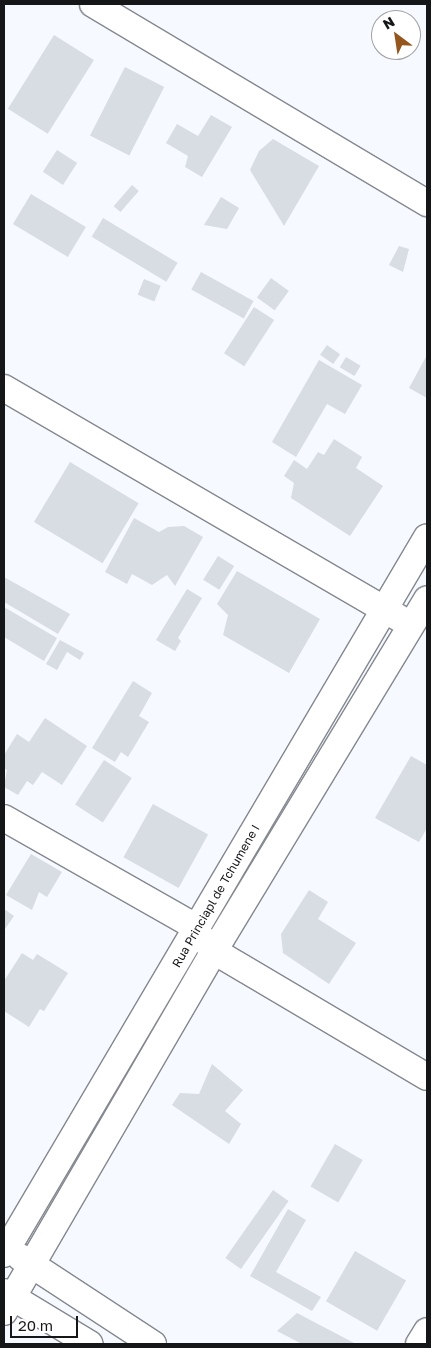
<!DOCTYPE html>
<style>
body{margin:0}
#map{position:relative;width:431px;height:1348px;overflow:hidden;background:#f6f9ff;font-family:"Golos Text",sans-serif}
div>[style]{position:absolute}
.building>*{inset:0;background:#d8dce3;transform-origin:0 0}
.roads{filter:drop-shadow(1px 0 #84888f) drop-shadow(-1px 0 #84888f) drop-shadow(0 1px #84888f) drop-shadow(0 -1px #84888f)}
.street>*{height:26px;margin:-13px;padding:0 13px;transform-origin:13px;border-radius:13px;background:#fff}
span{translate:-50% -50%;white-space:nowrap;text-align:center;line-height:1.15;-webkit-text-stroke:4.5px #fff;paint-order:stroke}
.street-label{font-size:12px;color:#151618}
.frame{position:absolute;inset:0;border:5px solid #151618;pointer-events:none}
.north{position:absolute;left:371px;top:10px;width:50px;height:50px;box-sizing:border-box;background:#fff;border:1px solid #a1a2a3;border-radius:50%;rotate:329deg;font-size:14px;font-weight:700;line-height:20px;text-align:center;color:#151618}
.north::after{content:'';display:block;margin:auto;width:18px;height:22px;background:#95561e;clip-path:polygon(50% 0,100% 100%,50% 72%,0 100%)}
.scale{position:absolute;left:10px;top:1316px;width:68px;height:22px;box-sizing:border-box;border:2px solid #151618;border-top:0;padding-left:6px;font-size:15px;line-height:18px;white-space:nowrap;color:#151618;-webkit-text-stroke:4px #fff;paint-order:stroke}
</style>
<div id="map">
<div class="building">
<i style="left:54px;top:35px;width:47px;height:87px;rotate:32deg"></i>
<i style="left:125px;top:67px;width:44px;height:77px;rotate:27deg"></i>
<i style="clip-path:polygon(211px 115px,232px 127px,202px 177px,185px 167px,188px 156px,166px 143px,177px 124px,198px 136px)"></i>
<i style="clip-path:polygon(273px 139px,319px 166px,284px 226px,250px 170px,259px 151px)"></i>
<i style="left:57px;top:150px;width:24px;height:26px;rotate:33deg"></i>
<i style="left:132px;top:185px;width:9px;height:28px;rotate:41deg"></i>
<i style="left:31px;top:194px;width:64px;height:35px;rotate:31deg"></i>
<i style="clip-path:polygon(221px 197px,239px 208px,227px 229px,204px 225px)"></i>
<i style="left:103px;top:218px;width:87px;height:22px;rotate:31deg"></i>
<i style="clip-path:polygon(399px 246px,409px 249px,403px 272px,389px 265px)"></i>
<i style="left:201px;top:272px;width:60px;height:20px;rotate:29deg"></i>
<i style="left:271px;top:278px;width:22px;height:24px;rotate:36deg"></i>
<i style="left:144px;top:279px;width:18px;height:17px;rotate:22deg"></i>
<i style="left:254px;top:307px;width:24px;height:55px;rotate:33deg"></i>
<i style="left:327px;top:345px;width:16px;height:12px;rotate:35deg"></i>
<i style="clip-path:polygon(427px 355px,427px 398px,409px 388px)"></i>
<i style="left:346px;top:357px;width:17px;height:12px;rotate:31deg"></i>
<i style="clip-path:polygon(319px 360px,362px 385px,345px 414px,327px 404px,296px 457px,272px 442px)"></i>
<i style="clip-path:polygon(334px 439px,362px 457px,356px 468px,383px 486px,350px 536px,291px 498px,294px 483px,284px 476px,294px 460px,307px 469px,318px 452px,324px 455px)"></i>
<i style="left:70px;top:462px;width:80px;height:70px;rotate:31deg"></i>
<i style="clip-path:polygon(134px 518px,159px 532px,168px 527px,184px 526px,203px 537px,175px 586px,167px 575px,152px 585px,132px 574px,127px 584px,105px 572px)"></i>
<i style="left:218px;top:556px;width:19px;height:28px;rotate:32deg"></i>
<i style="clip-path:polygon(237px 571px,320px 619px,289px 673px,223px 635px,228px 615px,217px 604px)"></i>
<i style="clip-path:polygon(4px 577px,70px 614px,58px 634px,4px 602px)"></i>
<i style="clip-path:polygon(187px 589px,202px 598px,178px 638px,181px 641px,175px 651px,156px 640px)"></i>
<i style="clip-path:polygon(4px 607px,57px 638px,44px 661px,4px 637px)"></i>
<i style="clip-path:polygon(60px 640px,84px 653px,80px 660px,67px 652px,57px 670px,46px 664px)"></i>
<i style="clip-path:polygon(133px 681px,152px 693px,139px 716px,149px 722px,128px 757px,121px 752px,115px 762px,92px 748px)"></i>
<i style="clip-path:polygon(45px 718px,87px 746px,62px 785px,42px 772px,33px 785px,27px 781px,18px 795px,4px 787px,7px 770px,4px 768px,4px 755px,17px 734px,29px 742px)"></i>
<i style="clip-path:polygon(411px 756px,427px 765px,427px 828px,419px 842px,375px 818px)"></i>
<i style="left:104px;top:760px;width:33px;height:53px;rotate:33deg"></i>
<i style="left:153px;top:804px;width:63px;height:61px;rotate:29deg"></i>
<i style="clip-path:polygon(31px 854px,62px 872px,47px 897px,39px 892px,32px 910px,6px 895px)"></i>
<i style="clip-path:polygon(309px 890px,328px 902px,318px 919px,356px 943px,329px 984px,283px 953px,281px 934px)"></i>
<i style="clip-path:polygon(4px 909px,14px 916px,5px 929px,4px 928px)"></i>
<i style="clip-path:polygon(22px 953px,33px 960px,37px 954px,68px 973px,44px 1011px,40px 1009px,29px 1027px,4px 1011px,4px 981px)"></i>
<i style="clip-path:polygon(212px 1064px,243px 1090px,225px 1111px,241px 1124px,229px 1144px,172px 1105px,180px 1093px,199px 1094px)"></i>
<i style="left:335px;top:1144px;width:32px;height:49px;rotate:30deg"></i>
<i style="left:273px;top:1190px;width:19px;height:83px;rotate:35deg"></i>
<i style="clip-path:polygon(288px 1209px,306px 1220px,276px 1272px,321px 1297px,312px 1311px,250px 1276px)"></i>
<i style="left:355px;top:1251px;width:59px;height:58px;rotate:30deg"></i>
<i style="clip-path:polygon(297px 1313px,356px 1344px,302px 1344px,277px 1331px)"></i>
</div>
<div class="roads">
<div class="street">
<i style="left:93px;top:4px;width:389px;rotate:30.8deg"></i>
<i style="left:4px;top:388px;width:457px;rotate:30.2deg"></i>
<i style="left:4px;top:818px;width:210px;rotate:29.6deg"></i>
<i style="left:187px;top:922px;width:40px;rotate:47deg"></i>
<i style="left:214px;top:951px;width:247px;rotate:30.6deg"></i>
<i style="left:4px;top:1254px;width:832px;rotate:-59.46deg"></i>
<i style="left:20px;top:1257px;width:159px;rotate:33.2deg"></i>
<i style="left:4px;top:1292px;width:100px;rotate:31.2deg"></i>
<i style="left:4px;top:1312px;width:418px;rotate:-59.8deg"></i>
<i style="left:214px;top:951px;width:411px;rotate:-58.8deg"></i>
<i style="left:419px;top:1344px;width:15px;rotate:-58deg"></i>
</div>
</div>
<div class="street-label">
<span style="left:216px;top:896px;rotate:-60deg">Rua Princiapl de Tchumene I</span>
</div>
<div class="frame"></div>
<div class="north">N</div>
<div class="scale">20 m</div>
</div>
